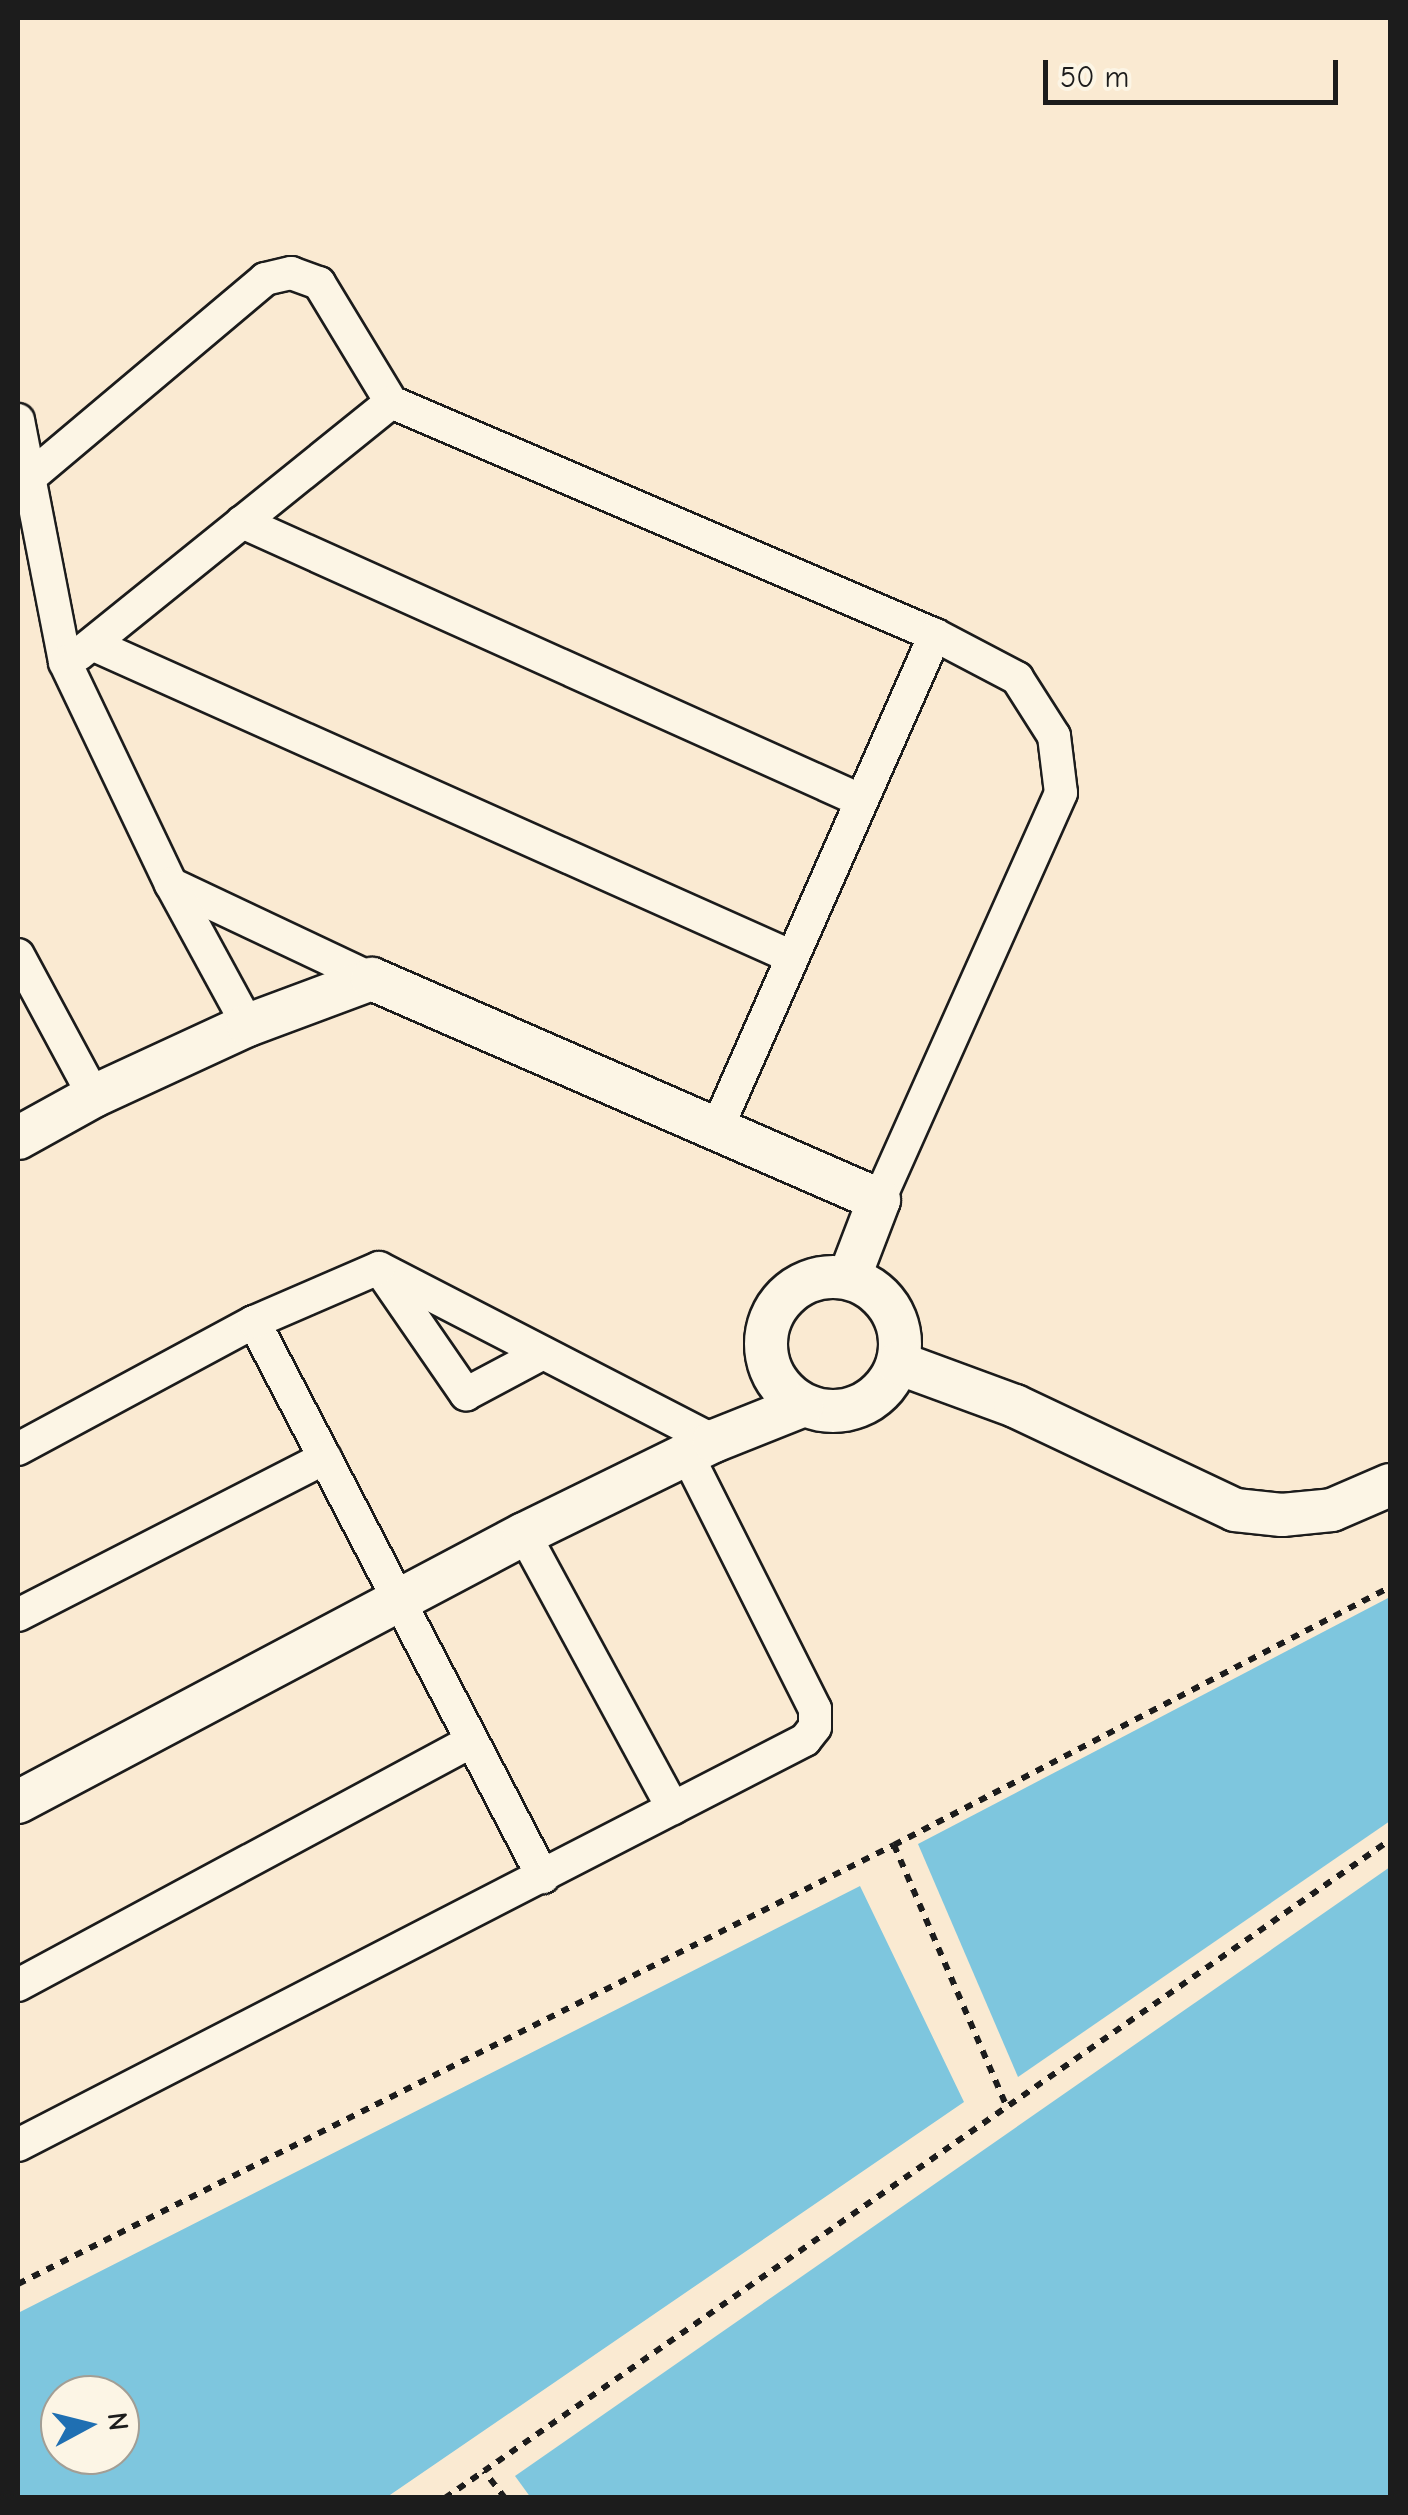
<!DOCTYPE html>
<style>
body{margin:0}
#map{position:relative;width:1408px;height:2515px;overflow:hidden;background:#faead2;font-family:"Comic Neue",sans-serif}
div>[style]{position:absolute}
.water>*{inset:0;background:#7ec6de}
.path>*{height:6px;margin-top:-3px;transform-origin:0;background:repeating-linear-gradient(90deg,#1c1c1c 0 8px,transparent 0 16px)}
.roads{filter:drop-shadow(2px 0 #1c1c1c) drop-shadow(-2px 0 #1c1c1c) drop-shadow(0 2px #1c1c1c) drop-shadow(0 -2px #1c1c1c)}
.minor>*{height:32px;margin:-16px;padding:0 16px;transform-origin:16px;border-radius:16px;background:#fcf5e5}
.tertiary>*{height:42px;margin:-21px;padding:0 21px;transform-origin:21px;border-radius:21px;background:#fcf5e5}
.tertiary>.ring{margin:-21px;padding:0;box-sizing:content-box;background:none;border:42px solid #fcf5e5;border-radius:50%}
span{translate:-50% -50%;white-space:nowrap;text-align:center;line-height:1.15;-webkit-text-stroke:8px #fcf5e5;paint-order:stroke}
.frame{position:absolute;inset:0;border:20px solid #1c1c1c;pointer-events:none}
.north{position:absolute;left:40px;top:2375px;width:100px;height:100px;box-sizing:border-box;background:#fcf5e5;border:2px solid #a29e95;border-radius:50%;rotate:83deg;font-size:28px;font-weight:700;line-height:40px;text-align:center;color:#1c1c1c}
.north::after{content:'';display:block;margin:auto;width:35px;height:45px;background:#1f6fb2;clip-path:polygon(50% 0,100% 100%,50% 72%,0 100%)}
.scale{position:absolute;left:1043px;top:60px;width:295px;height:45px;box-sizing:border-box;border:5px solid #1c1c1c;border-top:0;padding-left:12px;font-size:30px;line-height:35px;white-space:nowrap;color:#1c1c1c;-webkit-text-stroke:8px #fcf5e5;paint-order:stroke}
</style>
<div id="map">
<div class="water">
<i style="clip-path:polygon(1390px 1597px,1390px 1821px,1018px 2077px,918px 1844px)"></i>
<i style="clip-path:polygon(1390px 1867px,1390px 2497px,531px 2498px,515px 2476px)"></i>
<i style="clip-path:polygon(evenodd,860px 1886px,964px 2102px,387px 2497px,18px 2497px,18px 2313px,860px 1886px,60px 2395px,120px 2395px,120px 2455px,60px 2455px,60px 2395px)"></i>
</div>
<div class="path">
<i style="left:894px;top:1845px;width:285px;rotate:66.7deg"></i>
<i style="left:18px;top:2284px;width:980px;rotate:-26.62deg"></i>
<i style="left:894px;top:1845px;width:559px;rotate:-27.48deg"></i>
<i style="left:445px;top:2498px;width:47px;rotate:-34.7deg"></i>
<i style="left:505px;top:2498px;width:34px;rotate:-128deg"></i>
<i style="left:484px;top:2471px;width:1104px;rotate:-34.86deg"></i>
</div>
<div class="roads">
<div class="minor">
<i style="left:18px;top:420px;width:247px;rotate:79deg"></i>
<i style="left:65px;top:662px;width:246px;rotate:64.5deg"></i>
<i style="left:171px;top:884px;width:222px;rotate:25.3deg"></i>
<i style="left:29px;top:478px;width:309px;rotate:-40.1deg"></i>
<i style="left:265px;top:279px;width:27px;rotate:-13deg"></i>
<i style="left:291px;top:273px;width:30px;rotate:20deg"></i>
<i style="left:319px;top:283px;width:139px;rotate:58.8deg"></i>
<i style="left:391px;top:402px;width:592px;rotate:23.19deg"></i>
<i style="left:935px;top:635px;width:93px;rotate:27.7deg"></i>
<i style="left:1017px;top:678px;width:69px;rotate:57.5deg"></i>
<i style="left:1054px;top:736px;width:57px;rotate:83deg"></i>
<i style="left:1061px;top:793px;width:446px;rotate:114.1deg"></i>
<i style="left:242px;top:522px;width:678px;rotate:24.22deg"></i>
<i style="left:94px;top:645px;width:762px;rotate:24.08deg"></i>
<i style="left:79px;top:654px;width:401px;rotate:-38.9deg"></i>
<i style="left:171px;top:884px;width:161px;rotate:61.4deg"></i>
<i style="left:18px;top:955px;width:160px;rotate:61.7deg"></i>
<i style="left:718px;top:1126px;width:537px;rotate:-66.16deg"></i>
<i style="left:379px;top:1268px;width:377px;rotate:27.3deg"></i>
<i style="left:381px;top:1271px;width:150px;rotate:55.4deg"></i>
<i style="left:466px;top:1394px;width:87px;rotate:-28deg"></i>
<i style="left:254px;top:1322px;width:626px;rotate:62.49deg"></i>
<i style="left:18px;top:1449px;width:268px;rotate:-28.3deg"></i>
<i style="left:254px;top:1322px;width:136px;rotate:-23.4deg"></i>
<i style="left:524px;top:1534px;width:312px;rotate:61.5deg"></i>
<i style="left:18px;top:1615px;width:345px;rotate:-27.1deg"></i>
<i style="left:18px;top:1985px;width:515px;rotate:-28.26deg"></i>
<i style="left:18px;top:2145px;width:885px;rotate:-27.23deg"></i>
<i style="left:805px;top:1740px;width:16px;rotate:-52deg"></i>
<i style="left:815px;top:1727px;width:18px;rotate:-90deg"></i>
<i style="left:815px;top:1709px;width:282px;rotate:-116.7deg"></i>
</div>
<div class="tertiary">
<i style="left:18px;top:1138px;width:87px;rotate:-28.9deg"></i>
<i style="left:94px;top:1096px;width:170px;rotate:-24.8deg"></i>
<i style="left:248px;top:1025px;width:132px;rotate:-20.4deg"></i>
<i style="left:372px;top:979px;width:553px;rotate:23.55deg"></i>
<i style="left:879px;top:1200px;width:84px;rotate:111deg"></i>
<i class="ring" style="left:766px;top:1277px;width:92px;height:92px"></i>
<i style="left:898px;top:1363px;width:125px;rotate:20.2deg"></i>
<i style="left:1015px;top:1406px;width:243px;rotate:25.3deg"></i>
<i style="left:1235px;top:1510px;width:47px;rotate:6.1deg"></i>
<i style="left:1282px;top:1515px;width:50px;rotate:-5.7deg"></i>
<i style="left:1332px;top:1510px;width:63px;rotate:-23.3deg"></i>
<i style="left:18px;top:1802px;width:573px;rotate:-27.91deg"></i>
<i style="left:524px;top:1534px;width:212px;rotate:-26.1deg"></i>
<i style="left:714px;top:1441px;width:95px;rotate:-21.7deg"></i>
</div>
</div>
<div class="frame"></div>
<div class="north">N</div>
<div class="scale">50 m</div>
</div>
